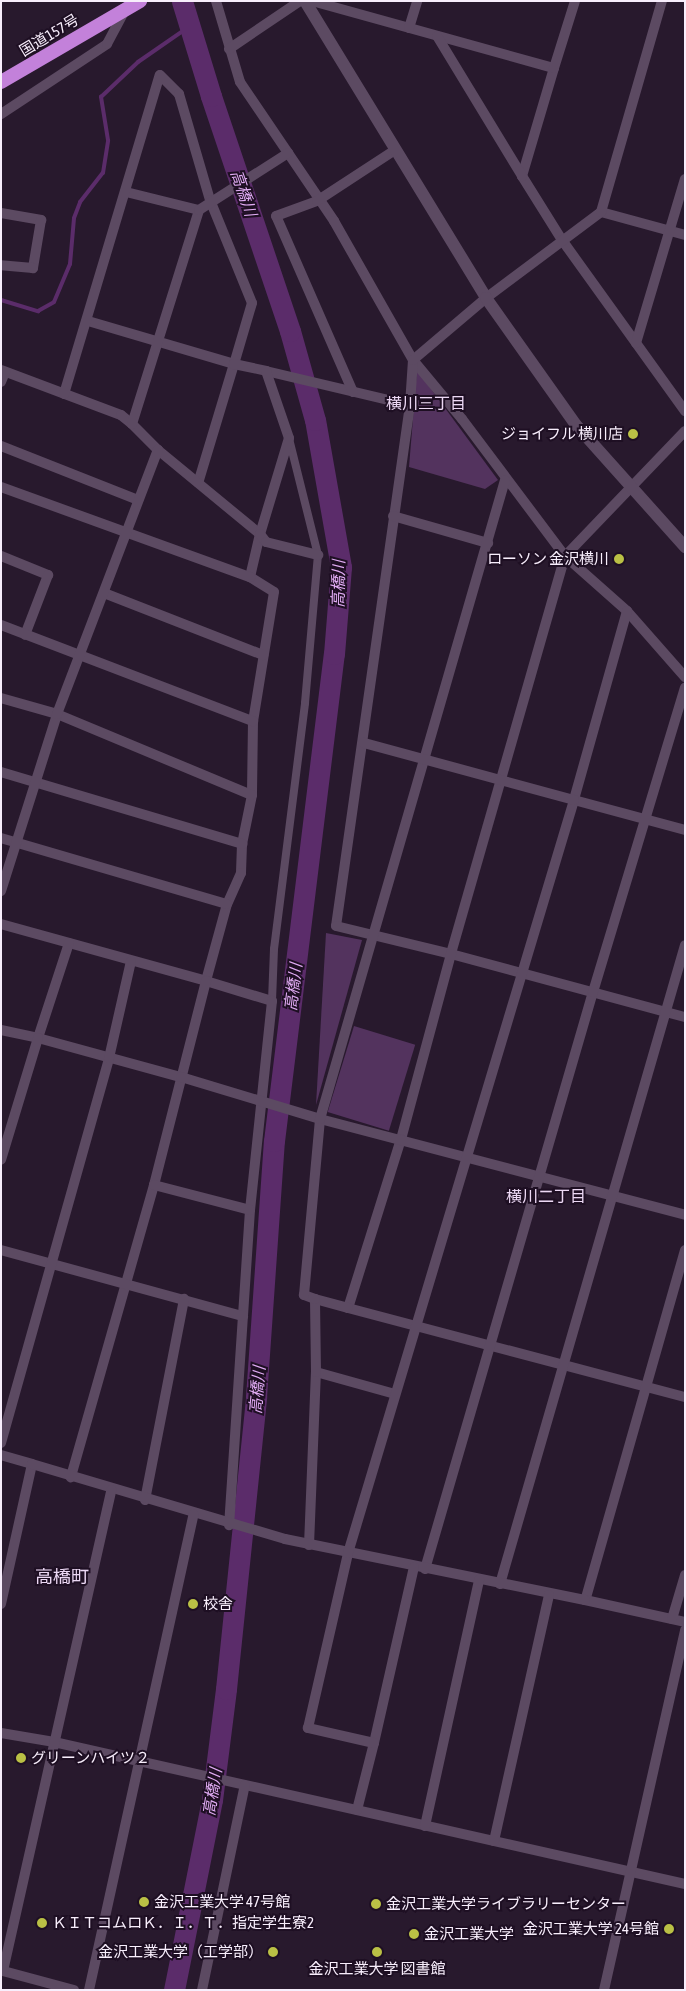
<!DOCTYPE html>
<meta charset="utf-8">
<style>
body{margin:0}
#map{position:relative;width:686px;height:1991px;overflow:hidden;background:#28192d;font-family:"Asap Condensed","Noto Sans JP",sans-serif}
div>[style]{position:absolute}
.green>*{inset:0;background:#53335e;transform-origin:0 0}
.stream>*{height:4px;margin:-2px;padding:0 2px;transform-origin:2px;border-radius:2px;background:#5b2c6a}
.river>*{height:21px;margin:-10.5px;padding:0 10.5px;transform-origin:10.5px;border-radius:10.5px;background:#5b2c6a}
.pedestrian>*{height:8px;margin:-4px;padding:0 4px;transform-origin:4px;border-radius:4px;background:#5c4a62}
.minor>*{height:10px;margin:-5px;padding:0 5px;transform-origin:5px;border-radius:5px;background:#5c4a62}
.tertiary>*{height:12px;margin:-6px;padding:0 6px;transform-origin:6px;border-radius:6px;background:#5c4a62}
.trunk>*{height:14px;margin:-7px;padding:0 7px;transform-origin:7px;border-radius:7px;background:#c381da}
.dots>*{width:14px;height:14px;translate:-50% -50%;box-sizing:border-box;border:2px solid #1e0f23;border-radius:50%}
span{translate:-50% -50%;white-space:nowrap;text-align:center;line-height:1.15;-webkit-text-stroke:4px #1e0f23;paint-order:stroke}
.street-label{font-size:15px;color:#f8eefc}
.poi-label{font-size:15px;color:#f8eefc}
.right{translate:-100% -50%;text-align:right}
.left{translate:0 -50%;text-align:left}
.water-label{font-size:16px;color:#e1acf4;font-style:italic}
.neighbourhood-label{font-size:16px;color:#ecd8f4}
.quarter-label{font-size:18px;color:#ecd8f4}
.frame{position:absolute;inset:0;border:2px solid #f8eefc;pointer-events:none}
</style>
<div id="map">
<div class="green">
<i style="clip-path:polygon(417px 370px,498px 480px,485px 489px,409px 467px)"></i>
<i style="clip-path:polygon(326px 933px,362px 940px,316px 1105px)"></i>
<i style="left:354px;top:1026px;width:64px;height:90px;rotate:17deg"></i>
</div>
<div class="stream">
<i style="left:1px;top:300px;width:39px;rotate:17deg"></i>
<i style="left:38px;top:311px;width:18px;rotate:-29deg"></i>
<i style="left:54px;top:302px;width:41px;rotate:-67.2deg"></i>
<i style="left:70px;top:264px;width:46px;rotate:-85deg"></i>
<i style="left:74px;top:218px;width:17px;rotate:-69deg"></i>
<i style="left:80px;top:202px;width:37px;rotate:-52deg"></i>
<i style="left:103px;top:173px;width:33px;rotate:-81deg"></i>
<i style="left:108px;top:140px;width:44px;rotate:-99.2deg"></i>
<i style="left:101px;top:97px;width:51px;rotate:-43.4deg"></i>
<i style="left:138px;top:62px;width:63px;rotate:-34.7deg"></i>
</div>
<div class="river">
<i style="left:174px;top:1990px;width:194px;rotate:-78.7deg"></i>
<i style="left:212px;top:1800px;width:112px;rotate:-82.8deg"></i>
<i style="left:226px;top:1689px;width:294px;rotate:-84.1deg"></i>
<i style="left:256px;top:1397px;width:257px;rotate:-86deg"></i>
<i style="left:274px;top:1141px;width:491px;rotate:-83deg"></i>
<i style="left:334px;top:654px;width:87px;rotate:-85.4deg"></i>
<i style="left:341px;top:567px;width:149px;rotate:-100deg"></i>
<i style="left:315px;top:420px;width:92px;rotate:-105.7deg"></i>
<i style="left:290px;top:331px;width:248px;rotate:-108.6deg"></i>
<i style="left:211px;top:96px;width:99px;rotate:-107deg"></i>
</div>
<div class="pedestrian">
<i style="left:272px;top:1001px;width:52px;rotate:-87.8deg"></i>
<i style="left:274px;top:949px;width:248px;rotate:-82.8deg"></i>
<i style="left:305px;top:703px;width:149px;rotate:-85deg"></i>
<i style="left:318px;top:555px;width:120px;rotate:-104deg"></i>
</div>
<div class="minor">
<i style="left:216px;top:1px;width:84px;rotate:73.5deg"></i>
<i style="left:240px;top:82px;width:168px;rotate:55.9deg"></i>
<i style="left:334px;top:221px;width:160px;rotate:60.4deg"></i>
<i style="left:413px;top:360px;width:77px;rotate:50.3deg"></i>
<i style="left:462px;top:419px;width:171px;rotate:53.1deg"></i>
<i style="left:565px;top:556px;width:83px;rotate:41.6deg"></i>
<i style="left:627px;top:611px;width:88px;rotate:48.7deg"></i>
<i style="left:312px;top:1px;width:251px;rotate:15.5deg"></i>
<i style="left:554px;top:68px;width:113px;rotate:106.5deg"></i>
<i style="left:522px;top:176px;width:75px;rotate:58deg"></i>
<i style="left:562px;top:240px;width:211px;rotate:54.3deg"></i>
<i style="left:409px;top:28px;width:28px;rotate:-73deg"></i>
<i style="left:437px;top:36px;width:164px;rotate:58.7deg"></i>
<i style="left:229px;top:49px;width:86px;rotate:-34.1deg"></i>
<i style="left:554px;top:68px;width:70px;rotate:-72.6deg"></i>
<i style="left:1px;top:114px;width:127px;rotate:-33.4deg"></i>
<i style="left:107px;top:44px;width:38px;rotate:-62deg"></i>
<i style="left:126px;top:192px;width:75px;rotate:13.9deg"></i>
<i style="left:601px;top:212px;width:87px;rotate:15.3deg"></i>
<i style="left:1px;top:213px;width:41px;rotate:9.9deg"></i>
<i style="left:41px;top:220px;width:49px;rotate:99.5deg"></i>
<i style="left:33px;top:268px;width:32px;rotate:-175deg"></i>
<i style="left:88px;top:321px;width:152px;rotate:16.4deg"></i>
<i style="left:234px;top:364px;width:124px;rotate:106.8deg"></i>
<i style="left:636px;top:343px;width:171px;rotate:-73.4deg"></i>
<i style="left:1px;top:370px;width:128px;rotate:20.6deg"></i>
<i style="left:121px;top:415px;width:14px;rotate:39deg"></i>
<i style="left:132px;top:424px;width:37px;rotate:45deg"></i>
<i style="left:158px;top:450px;width:132px;rotate:39.5deg"></i>
<i style="left:260px;top:534px;width:44px;rotate:103.1deg"></i>
<i style="left:250px;top:577px;width:28px;rotate:32deg"></i>
<i style="left:274px;top:592px;width:131px;rotate:99.2deg"></i>
<i style="left:253px;top:721px;width:74px;rotate:90.8deg"></i>
<i style="left:252px;top:795px;width:50px;rotate:101.5deg"></i>
<i style="left:242px;top:844px;width:29px;rotate:92deg"></i>
<i style="left:241px;top:873px;width:34px;rotate:114deg"></i>
<i style="left:227px;top:904px;width:80px;rotate:105.3deg"></i>
<i style="left:206px;top:981px;width:69px;rotate:16.9deg"></i>
<i style="left:272px;top:1001px;width:210px;rotate:96deg"></i>
<i style="left:250px;top:1210px;width:316px;rotate:93.8deg"></i>
<i style="left:266px;top:371px;width:148px;rotate:13.3deg"></i>
<i style="left:410px;top:405px;width:526px;rotate:98.08deg"></i>
<i style="left:336px;top:926px;width:118px;rotate:13.7deg"></i>
<i style="left:451px;top:954px;width:242px;rotate:15.1deg"></i>
<i style="left:1px;top:382px;width:11px;rotate:-68deg"></i>
<i style="left:353px;top:392px;width:192px;rotate:-113.6deg"></i>
<i style="left:276px;top:216px;width:44px;rotate:-20.1deg"></i>
<i style="left:317px;top:201px;width:93px;rotate:-33.2deg"></i>
<i style="left:64px;top:394px;width:333px;rotate:-73.3deg"></i>
<i style="left:160px;top:75px;width:27px;rotate:45deg"></i>
<i style="left:179px;top:94px;width:110px;rotate:73.7deg"></i>
<i style="left:210px;top:200px;width:111px;rotate:67.8deg"></i>
<i style="left:252px;top:303px;width:64px;rotate:106.4deg"></i>
<i style="left:234px;top:364px;width:33px;rotate:12deg"></i>
<i style="left:266px;top:371px;width:71px;rotate:71.1deg"></i>
<i style="left:289px;top:438px;width:100px;rotate:106.8deg"></i>
<i style="left:260px;top:534px;width:10px;rotate:53deg"></i>
<i style="left:266px;top:542px;width:54px;rotate:14deg"></i>
<i style="left:410px;top:405px;width:45px;rotate:-86.2deg"></i>
<i style="left:413px;top:360px;width:96px;rotate:-40.3deg"></i>
<i style="left:486px;top:298px;width:144px;rotate:-36.8deg"></i>
<i style="left:601px;top:212px;width:220px;rotate:-73.9deg"></i>
<i style="left:132px;top:424px;width:224px;rotate:-72.6deg"></i>
<i style="left:199px;top:210px;width:106px;rotate:-32.6deg"></i>
<i style="left:685px;top:431px;width:173px;rotate:133.8deg"></i>
<i style="left:565px;top:556px;width:414px;rotate:106deg"></i>
<i style="left:451px;top:954px;width:192px;rotate:105.1deg"></i>
<i style="left:401px;top:1139px;width:177px;rotate:107.4deg"></i>
<i style="left:348px;top:1308px;width:349px;rotate:14.8deg"></i>
<i style="left:1px;top:446px;width:147px;rotate:21.5deg"></i>
<i style="left:1px;top:487px;width:265px;rotate:19.9deg"></i>
<i style="left:393px;top:516px;width:99px;rotate:15.9deg"></i>
<i style="left:1px;top:556px;width:51px;rotate:22deg"></i>
<i style="left:48px;top:575px;width:64px;rotate:111deg"></i>
<i style="left:104px;top:593px;width:171px;rotate:21.3deg"></i>
<i style="left:627px;top:611px;width:196px;rotate:105.7deg"></i>
<i style="left:574px;top:800px;width:115px;rotate:15.1deg"></i>
<i style="left:1px;top:625px;width:270px;rotate:20.9deg"></i>
<i style="left:1px;top:698px;width:58px;rotate:15.9deg"></i>
<i style="left:57px;top:714px;width:211px;rotate:22.6deg"></i>
<i style="left:1px;top:772px;width:252px;rotate:16.6deg"></i>
<i style="left:1px;top:838px;width:235px;rotate:16.3deg"></i>
<i style="left:1px;top:891px;width:186px;rotate:-72.4deg"></i>
<i style="left:57px;top:714px;width:283px;rotate:-69.1deg"></i>
<i style="left:1px;top:924px;width:213px;rotate:15.5deg"></i>
<i style="left:206px;top:981px;width:211px;rotate:104.3deg"></i>
<i style="left:154px;top:1185px;width:304px;rotate:105.9deg"></i>
<i style="left:69px;top:943px;width:100px;rotate:108.1deg"></i>
<i style="left:38px;top:1038px;width:148px;rotate:15.3deg"></i>
<i style="left:181px;top:1077px;width:145px;rotate:16.8deg"></i>
<i style="left:320px;top:1119px;width:377px;rotate:14.7deg"></i>
<i style="left:1px;top:1030px;width:38px;rotate:12deg"></i>
<i style="left:38px;top:1038px;width:127px;rotate:106.9deg"></i>
<i style="left:154px;top:1185px;width:99px;rotate:14.6deg"></i>
<i style="left:1px;top:1250px;width:251px;rotate:15.3deg"></i>
<i style="left:685px;top:1250px;width:364px;rotate:105.9deg"></i>
<i style="left:585px;top:1600px;width:102px;rotate:12.4deg"></i>
<i style="left:315px;top:1299px;width:34px;rotate:15deg"></i>
<i style="left:316px;top:1372px;width:82px;rotate:15.6deg"></i>
<i style="left:1px;top:1443px;width:400px;rotate:-74.3deg"></i>
<i style="left:109px;top:1058px;width:99px;rotate:-77.2deg"></i>
<i style="left:1px;top:1455px;width:32px;rotate:16deg"></i>
<i style="left:145px;top:1500px;width:205px;rotate:-79deg"></i>
<i style="left:309px;top:1545px;width:173px;rotate:-87.7deg"></i>
<i style="left:316px;top:1372px;width:73px;rotate:-90.8deg"></i>
<i style="left:315px;top:1299px;width:12px;rotate:-160deg"></i>
<i style="left:304px;top:1295px;width:177px;rotate:-84.8deg"></i>
<i style="left:320px;top:1119px;width:665px;rotate:-73.85deg"></i>
<i style="left:425px;top:1569px;width:601px;rotate:-73.77deg"></i>
<i style="left:593px;top:992px;width:318px;rotate:-73.2deg"></i>
<i style="left:500px;top:1584px;width:665px;rotate:-73.85deg"></i>
<i style="left:1px;top:1604px;width:143px;rotate:-77.5deg"></i>
<i style="left:32px;top:1464px;width:264px;rotate:16.5deg"></i>
<i style="left:285px;top:1539px;width:306px;rotate:11.5deg"></i>
<i style="left:672px;top:1619px;width:46px;rotate:-73.5deg"></i>
<i style="left:1px;top:1733px;width:54px;rotate:9.6deg"></i>
<i style="left:54px;top:1742px;width:647px;rotate:12.68deg"></i>
<i style="left:374px;top:1743px;width:180px;rotate:-77.2deg"></i>
<i style="left:357px;top:1810px;width:69px;rotate:-75.8deg"></i>
<i style="left:374px;top:1743px;width:68px;rotate:-167.2deg"></i>
<i style="left:308px;top:1728px;width:180px;rotate:-77.1deg"></i>
<i style="left:348px;top:1553px;width:786px;rotate:-73.29deg"></i>
<i style="left:574px;top:800px;width:218px;rotate:-164.8deg"></i>
<i style="left:425px;top:1826px;width:252px;rotate:-77.6deg"></i>
<i style="left:494px;top:1841px;width:252px;rotate:-77.4deg"></i>
<i style="left:74px;top:1990px;width:73px;rotate:-165deg"></i>
<i style="left:3px;top:1971px;width:493px;rotate:-77.3deg"></i>
<i style="left:89px;top:1990px;width:487px;rotate:-77.6deg"></i>
<i style="left:202px;top:1990px;width:209px;rotate:-78.2deg"></i>
<i style="left:604px;top:1990px;width:369px;rotate:-77.3deg"></i>
</div>
<div class="tertiary">
<i style="left:305px;top:1px;width:348px;rotate:58.6deg"></i>
<i style="left:486px;top:298px;width:156px;rotate:54.7deg"></i>
<i style="left:576px;top:425px;width:164px;rotate:48.2deg"></i>
</div>
<div class="trunk">
<i style="left:1px;top:82px;width:161px;rotate:-30.2deg"></i>
</div>
<div class="dots">
<i style="left:633px;top:434px;background:#bac045"></i>
<i style="left:619px;top:559px;background:#bac045"></i>
<i style="left:193px;top:1604px;background:#bac045"></i>
<i style="left:21px;top:1758px;background:#bac045"></i>
<i style="left:144px;top:1902px;background:#bac045"></i>
<i style="left:376px;top:1904px;background:#bac045"></i>
<i style="left:42px;top:1923px;background:#bac045"></i>
<i style="left:669px;top:1929px;background:#bac045"></i>
<i style="left:414px;top:1934px;background:#bac045"></i>
<i style="left:273px;top:1952px;background:#bac045"></i>
<i style="left:377px;top:1952px;background:#bac045"></i>
</div>
<div class="street-label">
<span style="left:49px;top:35px;rotate:-31deg">国道157号</span>
</div>
<div class="poi-label">
<span class="right" style="left:623px;top:434px">ジョイフル 横川店</span>
<span class="right" style="left:609px;top:559px">ローソン 金沢横川</span>
<span class="left" style="left:203px;top:1604px">校舎</span>
<span class="left" style="left:31px;top:1758px">グリーンハイツ２</span>
<span class="left" style="left:154px;top:1902px">金沢工業大学 47号館</span>
<span class="left" style="left:386px;top:1904px">金沢工業大学ライブラリーセンター</span>
<span class="left" style="left:52px;top:1923px">ＫＩＴコムロＫ．Ｉ．Ｔ．指定学生寮2</span>
<span class="right" style="left:659px;top:1929px">金沢工業大学 24号館</span>
<span class="left" style="left:424px;top:1934px">金沢工業大学</span>
<span class="right" style="left:263px;top:1952px">金沢工業大学（工学部）</span>
<span style="left:377px;top:1969px">金沢工業大学 図書館</span>
</div>
<div class="water-label">
<span style="left:244px;top:193px;rotate:71deg">高橋川</span>
<span style="left:338px;top:584px;rotate:-89deg">高橋川</span>
<span style="left:293px;top:987px;rotate:-83deg">高橋川</span>
<span style="left:257px;top:1390px;rotate:-85deg">高橋川</span>
<span style="left:212px;top:1792px;rotate:-81deg">高橋川</span>
</div>
<div class="neighbourhood-label">
<span style="left:426px;top:403px">横川三丁目</span>
<span style="left:546px;top:1196px">横川二丁目</span>
</div>
<div class="quarter-label">
<span style="left:62px;top:1577px">高橋町</span>
</div>
<div class="frame"></div>
</div>
